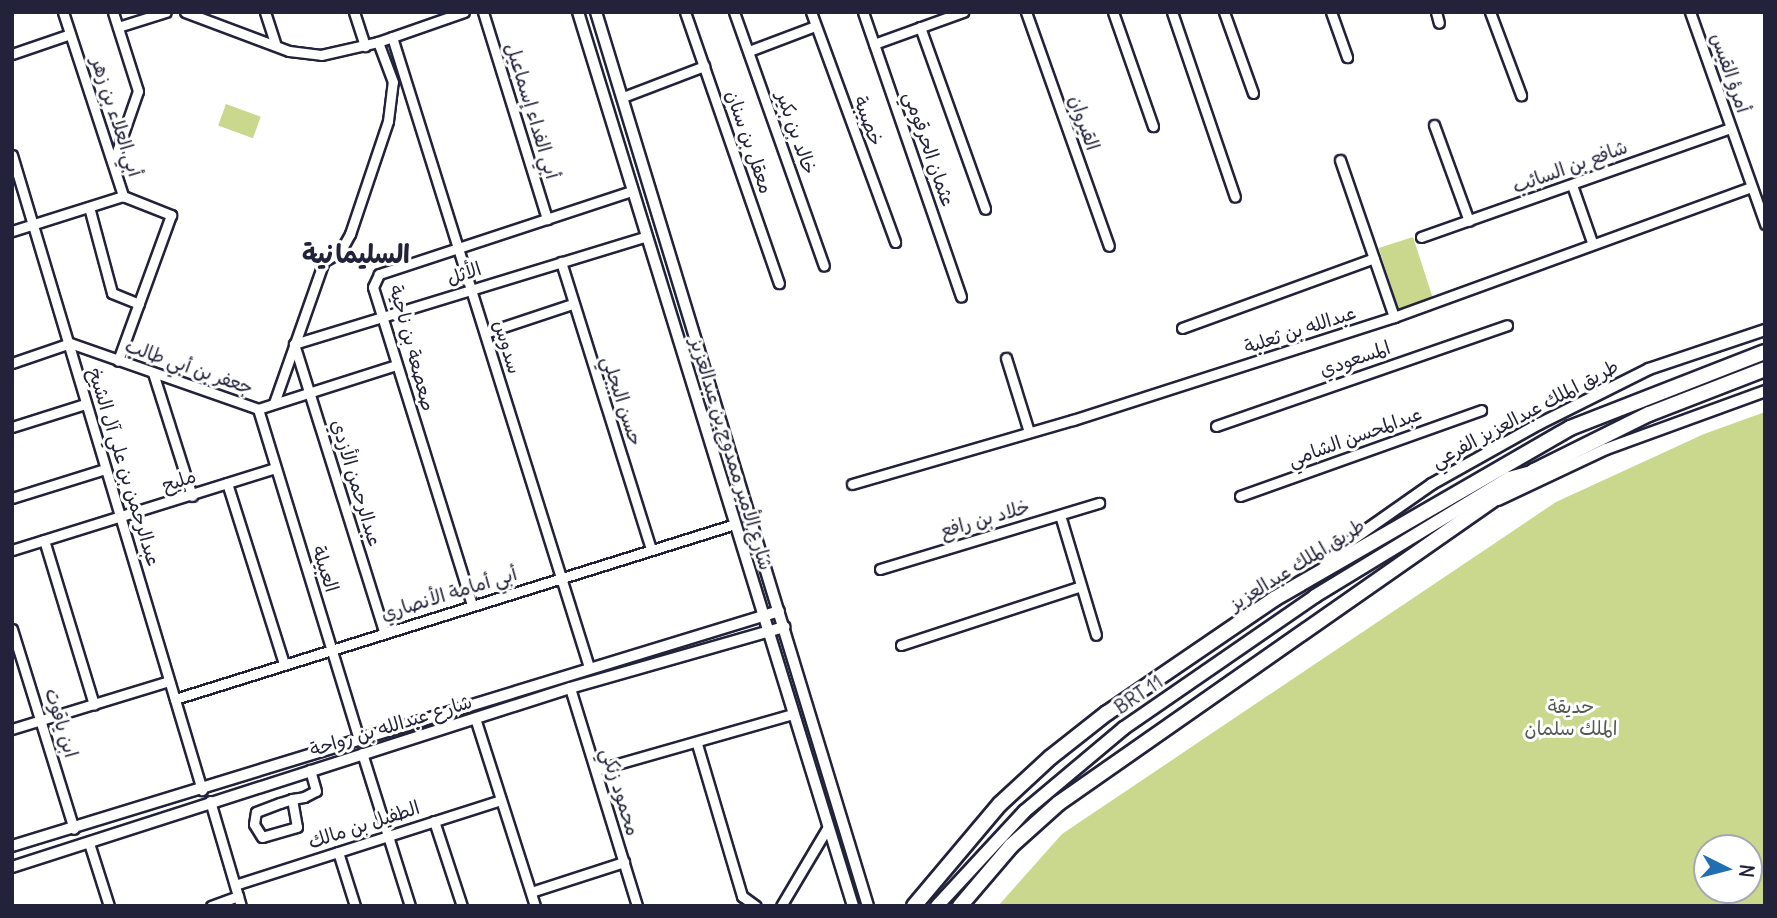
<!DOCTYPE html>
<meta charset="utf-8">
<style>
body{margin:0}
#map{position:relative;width:1777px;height:918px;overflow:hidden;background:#fff;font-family:Delius,"Playpen Sans Arabic",sans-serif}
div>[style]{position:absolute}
.green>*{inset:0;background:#c9d88c;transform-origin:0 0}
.roads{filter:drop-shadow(2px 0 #22223b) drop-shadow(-2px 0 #22223b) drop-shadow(0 2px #22223b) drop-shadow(0 -2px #22223b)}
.minor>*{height:9px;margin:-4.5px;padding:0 4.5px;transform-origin:4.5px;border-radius:4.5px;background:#fff}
.tertiary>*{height:10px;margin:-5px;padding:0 5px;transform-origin:5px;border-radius:5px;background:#fff}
.secondary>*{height:12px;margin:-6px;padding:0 6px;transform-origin:6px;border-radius:6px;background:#fff}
.primary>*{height:14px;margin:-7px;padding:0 7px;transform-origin:7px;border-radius:7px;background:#fff}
span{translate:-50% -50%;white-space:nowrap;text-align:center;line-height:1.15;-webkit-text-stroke:6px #fff;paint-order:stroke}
.street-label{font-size:19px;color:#22223b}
.park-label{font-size:19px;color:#545953}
.district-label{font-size:26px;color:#22223b;font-weight:700}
.frame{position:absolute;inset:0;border:14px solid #22223b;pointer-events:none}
.north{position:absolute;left:1693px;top:834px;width:70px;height:70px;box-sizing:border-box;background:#fff;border:2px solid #a7a7b1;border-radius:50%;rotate:96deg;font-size:19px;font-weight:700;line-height:28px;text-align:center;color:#22223b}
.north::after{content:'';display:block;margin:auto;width:24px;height:32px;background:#1f6fb2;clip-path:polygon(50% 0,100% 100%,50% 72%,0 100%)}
</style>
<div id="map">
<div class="green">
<i style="left:226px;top:104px;width:37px;height:23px;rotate:20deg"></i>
<i style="left:1413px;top:237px;width:67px;height:36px;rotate:72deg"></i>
<i style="clip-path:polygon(evenodd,1765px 412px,1765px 906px,998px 906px,1062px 834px,1556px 502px,1704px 434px,1765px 412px,1707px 848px,1749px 848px,1749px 890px,1707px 890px,1707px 848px)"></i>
</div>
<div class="roads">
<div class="minor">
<i style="left:63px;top:12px;width:194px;rotate:71.9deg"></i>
<i style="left:123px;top:196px;width:52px;rotate:21.6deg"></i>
<i style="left:171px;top:215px;width:155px;rotate:110deg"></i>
<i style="left:185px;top:12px;width:111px;rotate:20.6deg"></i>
<i style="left:289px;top:51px;width:32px;rotate:7deg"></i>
<i style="left:321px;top:55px;width:58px;rotate:-12.8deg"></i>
<i style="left:378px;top:42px;width:91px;rotate:-19.2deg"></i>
<i style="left:265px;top:12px;width:33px;rotate:72deg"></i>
<i style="left:354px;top:12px;width:36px;rotate:72deg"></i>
<i style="left:483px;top:12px;width:217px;rotate:72.8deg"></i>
<i style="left:685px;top:12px;width:287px;rotate:70.9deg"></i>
<i style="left:734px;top:12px;width:269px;rotate:70.5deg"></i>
<i style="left:811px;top:12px;width:245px;rotate:69.9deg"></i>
<i style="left:863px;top:12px;width:301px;rotate:71deg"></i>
<i style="left:1026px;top:12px;width:248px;rotate:70.5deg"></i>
<i style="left:1113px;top:12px;width:121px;rotate:70.7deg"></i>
<i style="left:1172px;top:12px;width:195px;rotate:71.2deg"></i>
<i style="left:1224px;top:12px;width:86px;rotate:70.3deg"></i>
<i style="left:1331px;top:12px;width:48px;rotate:70.4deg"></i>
<i style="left:1436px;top:12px;width:11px;rotate:75deg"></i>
<i style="left:1490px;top:12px;width:89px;rotate:69.5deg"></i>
<i style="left:1690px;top:12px;width:225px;rotate:70.5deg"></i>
<i style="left:118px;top:27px;width:50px;rotate:-17.4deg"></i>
<i style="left:920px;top:27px;width:193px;rotate:70.3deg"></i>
<i style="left:392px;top:37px;width:660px;rotate:72.64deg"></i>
<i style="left:874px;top:44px;width:95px;rotate:-19.8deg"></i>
<i style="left:749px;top:51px;width:71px;rotate:-20.7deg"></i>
<i style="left:12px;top:54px;width:61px;rotate:-19deg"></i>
<i style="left:623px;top:97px;width:87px;rotate:-20.9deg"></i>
<i style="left:1434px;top:125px;width:102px;rotate:70deg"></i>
<i style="left:12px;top:155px;width:663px;rotate:73.34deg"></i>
<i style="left:1340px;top:160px;width:166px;rotate:71deg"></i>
<i style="left:113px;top:163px;width:76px;rotate:-70.9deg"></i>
<i style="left:138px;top:91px;width:83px;rotate:-107.6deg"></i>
<i style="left:1572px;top:185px;width:60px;rotate:70.7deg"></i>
<i style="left:89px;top:207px;width:89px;rotate:75deg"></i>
<i style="left:112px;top:293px;width:29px;rotate:22deg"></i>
<i style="left:12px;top:231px;width:116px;rotate:-17.5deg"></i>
<i style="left:1421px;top:237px;width:328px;rotate:-19.4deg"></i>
<i style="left:561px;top:262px;width:301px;rotate:72.6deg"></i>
<i style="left:1182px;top:328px;width:204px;rotate:-20deg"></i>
<i style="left:485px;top:333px;width:92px;rotate:-18.4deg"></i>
<i style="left:294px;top:344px;width:367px;rotate:-17deg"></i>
<i style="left:294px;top:344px;width:302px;rotate:72.6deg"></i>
<i style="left:1006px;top:358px;width:77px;rotate:72.7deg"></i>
<i style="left:12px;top:363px;width:61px;rotate:-19deg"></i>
<i style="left:70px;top:343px;width:199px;rotate:19.3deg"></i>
<i style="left:258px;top:409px;width:145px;rotate:-17.7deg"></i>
<i style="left:153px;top:373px;width:129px;rotate:72.4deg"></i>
<i style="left:274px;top:403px;width:151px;rotate:-70.6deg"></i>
<i style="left:324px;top:261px;width:18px;rotate:-29deg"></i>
<i style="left:340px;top:252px;width:21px;rotate:-61deg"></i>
<i style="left:350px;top:234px;width:119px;rotate:-71.4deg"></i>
<i style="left:388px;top:121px;width:39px;rotate:-83deg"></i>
<i style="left:393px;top:82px;width:43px;rotate:-110.6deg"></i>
<i style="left:258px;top:409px;width:346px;rotate:73deg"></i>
<i style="left:1216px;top:426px;width:308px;rotate:-19.1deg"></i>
<i style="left:12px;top:427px;width:77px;rotate:-17.5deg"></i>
<i style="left:227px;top:483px;width:190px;rotate:72.5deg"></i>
<i style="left:852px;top:484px;width:230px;rotate:-16.2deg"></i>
<i style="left:1073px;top:420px;width:337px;rotate:-17.8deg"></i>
<i style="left:1394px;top:317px;width:380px;rotate:-20deg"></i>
<i style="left:1240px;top:496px;width:256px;rotate:-19.6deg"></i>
<i style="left:12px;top:498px;width:97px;rotate:-17.3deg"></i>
<i style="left:1060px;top:515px;width:125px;rotate:73.3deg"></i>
<i style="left:44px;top:540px;width:172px;rotate:73.1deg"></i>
<i style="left:12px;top:550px;width:275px;rotate:-17.3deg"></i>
<i style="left:880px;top:569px;width:229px;rotate:-16.8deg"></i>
<i style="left:472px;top:605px;width:333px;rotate:-107.3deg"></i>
<i style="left:373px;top:287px;width:14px;rotate:-65deg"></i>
<i style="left:379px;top:274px;width:266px;rotate:-18.2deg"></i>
<i style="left:12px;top:629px;width:209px;rotate:72.8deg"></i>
<i style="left:901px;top:645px;width:189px;rotate:-18.1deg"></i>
<i style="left:570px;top:688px;width:228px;rotate:72.9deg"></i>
<i style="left:175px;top:699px;width:587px;rotate:-17.35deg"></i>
<i style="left:475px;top:718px;width:197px;rotate:72.3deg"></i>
<i style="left:12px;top:729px;width:164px;rotate:-17deg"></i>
<i style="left:697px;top:744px;width:159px;rotate:73.5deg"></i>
<i style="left:742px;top:896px;width:17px;rotate:36deg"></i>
<i style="left:362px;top:753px;width:160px;rotate:72.6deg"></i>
<i style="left:596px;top:770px;width:204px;rotate:-15.9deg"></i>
<i style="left:292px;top:799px;width:28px;rotate:80deg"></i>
<i style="left:297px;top:827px;width:36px;rotate:164deg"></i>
<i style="left:262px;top:837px;width:15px;rotate:-122deg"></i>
<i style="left:254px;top:824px;width:12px;rotate:-81deg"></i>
<i style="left:256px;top:812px;width:26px;rotate:-21deg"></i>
<i style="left:280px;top:803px;width:13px;rotate:-18deg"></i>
<i style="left:292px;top:799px;width:12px;rotate:-9deg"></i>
<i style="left:304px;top:797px;width:13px;rotate:-27deg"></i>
<i style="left:316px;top:791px;width:22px;rotate:-106deg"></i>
<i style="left:210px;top:801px;width:109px;rotate:73.6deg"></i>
<i style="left:434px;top:821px;width:89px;rotate:71.8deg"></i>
<i style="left:89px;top:843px;width:66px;rotate:72.4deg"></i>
<i style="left:338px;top:852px;width:57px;rotate:72.5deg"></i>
<i style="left:238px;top:884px;width:276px;rotate:-17.7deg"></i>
<i style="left:531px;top:892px;width:98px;rotate:-17.9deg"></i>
<i style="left:211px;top:906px;width:29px;rotate:-20deg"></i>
<i style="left:781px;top:906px;width:92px;rotate:-59.3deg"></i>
</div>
<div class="tertiary">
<i style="left:578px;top:12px;width:935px;rotate:72.9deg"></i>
<i style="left:596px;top:12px;width:934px;rotate:73.08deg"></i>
<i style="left:1498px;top:500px;width:119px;rotate:-25.3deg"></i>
<i style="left:1606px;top:449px;width:169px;rotate:-20deg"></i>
<i style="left:1324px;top:567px;width:27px;rotate:-48deg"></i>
<i style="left:1342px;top:547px;width:110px;rotate:-35deg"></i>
<i style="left:1432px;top:484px;width:123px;rotate:-29.3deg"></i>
<i style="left:1539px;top:424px;width:123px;rotate:-26.6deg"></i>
<i style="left:1649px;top:369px;width:122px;rotate:-18.6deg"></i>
<i style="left:12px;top:846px;width:802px;rotate:-17.03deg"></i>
<i style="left:12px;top:867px;width:586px;rotate:-17.79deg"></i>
<i style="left:570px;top:688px;width:223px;rotate:-15.9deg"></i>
</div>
<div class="secondary">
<i style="left:937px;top:906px;width:129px;rotate:-47.2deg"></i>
<i style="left:1025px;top:811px;width:129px;rotate:-40deg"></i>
<i style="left:1124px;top:728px;width:232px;rotate:-34.6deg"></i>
<i style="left:1315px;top:596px;width:227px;rotate:-31.3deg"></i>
<i style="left:1509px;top:478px;width:23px;rotate:-15deg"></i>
</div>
<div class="primary">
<i style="left:914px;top:906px;width:133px;rotate:-49.9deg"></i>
<i style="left:1000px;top:804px;width:69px;rotate:-42.7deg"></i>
<i style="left:1051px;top:757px;width:71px;rotate:-38.2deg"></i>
<i style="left:1107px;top:713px;width:202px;rotate:-34.3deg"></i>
<i style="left:1274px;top:599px;width:342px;rotate:-30deg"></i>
<i style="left:1570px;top:428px;width:209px;rotate:-21.3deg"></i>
<i style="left:960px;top:906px;width:79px;rotate:-49.6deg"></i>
<i style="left:1011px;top:846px;width:64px;rotate:-41.9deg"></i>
<i style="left:1059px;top:803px;width:580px;rotate:-34.95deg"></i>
<i style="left:1534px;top:471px;width:128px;rotate:-26.4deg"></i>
<i style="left:1649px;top:414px;width:124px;rotate:-21.2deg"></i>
</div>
</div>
<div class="street-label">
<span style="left:1730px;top:73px;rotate:71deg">أمرؤ القيس</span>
<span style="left:532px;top:111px;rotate:73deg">أبي الفداء إسماعيل</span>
<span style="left:116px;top:117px;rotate:72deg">أبي العلاء بن زهر</span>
<span style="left:868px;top:121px;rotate:70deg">خصيبة</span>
<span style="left:1084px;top:123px;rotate:71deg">القيروان</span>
<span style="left:796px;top:133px;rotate:71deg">خالد بن بكير</span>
<span style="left:749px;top:142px;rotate:71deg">معقل بن سنان</span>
<span style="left:929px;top:149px;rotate:71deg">عثمان الحرقومي</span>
<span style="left:1570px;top:167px;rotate:-20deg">شافع بن السائب</span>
<span style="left:464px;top:274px;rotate:-19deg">الأثل</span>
<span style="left:1300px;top:330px;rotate:-18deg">عبدالله بن ثعلبة</span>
<span style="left:507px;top:347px;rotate:73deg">سدوس</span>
<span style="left:412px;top:348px;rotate:75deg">صعصعة بن ناجية</span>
<span style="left:1355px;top:359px;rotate:-19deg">المسعودي</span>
<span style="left:189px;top:367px;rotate:19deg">جعفر بن أبي طالب</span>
<span style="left:622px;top:401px;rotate:72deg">حسن البجلي</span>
<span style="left:1525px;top:414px;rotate:-28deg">طريق الملك عبدالعزيز الفرعي</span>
<span style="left:1355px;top:437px;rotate:-20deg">عبدالمحسن الشامي</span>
<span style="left:731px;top:454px;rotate:73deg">شارع الأمير ممدوح بن عبدالعزيز</span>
<span style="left:124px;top:467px;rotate:73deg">عبدالرحمن بن علي آل الشيخ</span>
<span style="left:179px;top:481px;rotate:-18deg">مليح</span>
<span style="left:356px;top:483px;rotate:73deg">عبدالرحمن الأزدي</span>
<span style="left:985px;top:519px;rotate:-16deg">خلاد بن رافع</span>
<span style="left:1297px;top:565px;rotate:-32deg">طريق الملك عبدالعزيز</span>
<span style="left:325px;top:569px;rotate:72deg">العبيلة</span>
<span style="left:449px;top:594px;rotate:-17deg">أبي أمامة الأنصاري</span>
<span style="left:1139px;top:695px;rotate:-34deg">BRT 11</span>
<span style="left:61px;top:723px;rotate:73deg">ابن ياقوت</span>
<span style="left:391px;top:726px;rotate:-17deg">شارع عبدالله بن رواحة</span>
<span style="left:620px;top:792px;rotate:73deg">محمود زنكي</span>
<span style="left:364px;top:825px;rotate:-18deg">الطفيل بن مالك</span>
</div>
<div class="park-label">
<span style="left:1571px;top:718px">حديقة<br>الملك سلمان</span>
</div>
<div class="district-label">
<span style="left:356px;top:254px">السليمانية</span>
</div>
<div class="frame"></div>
<div class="north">N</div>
</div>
